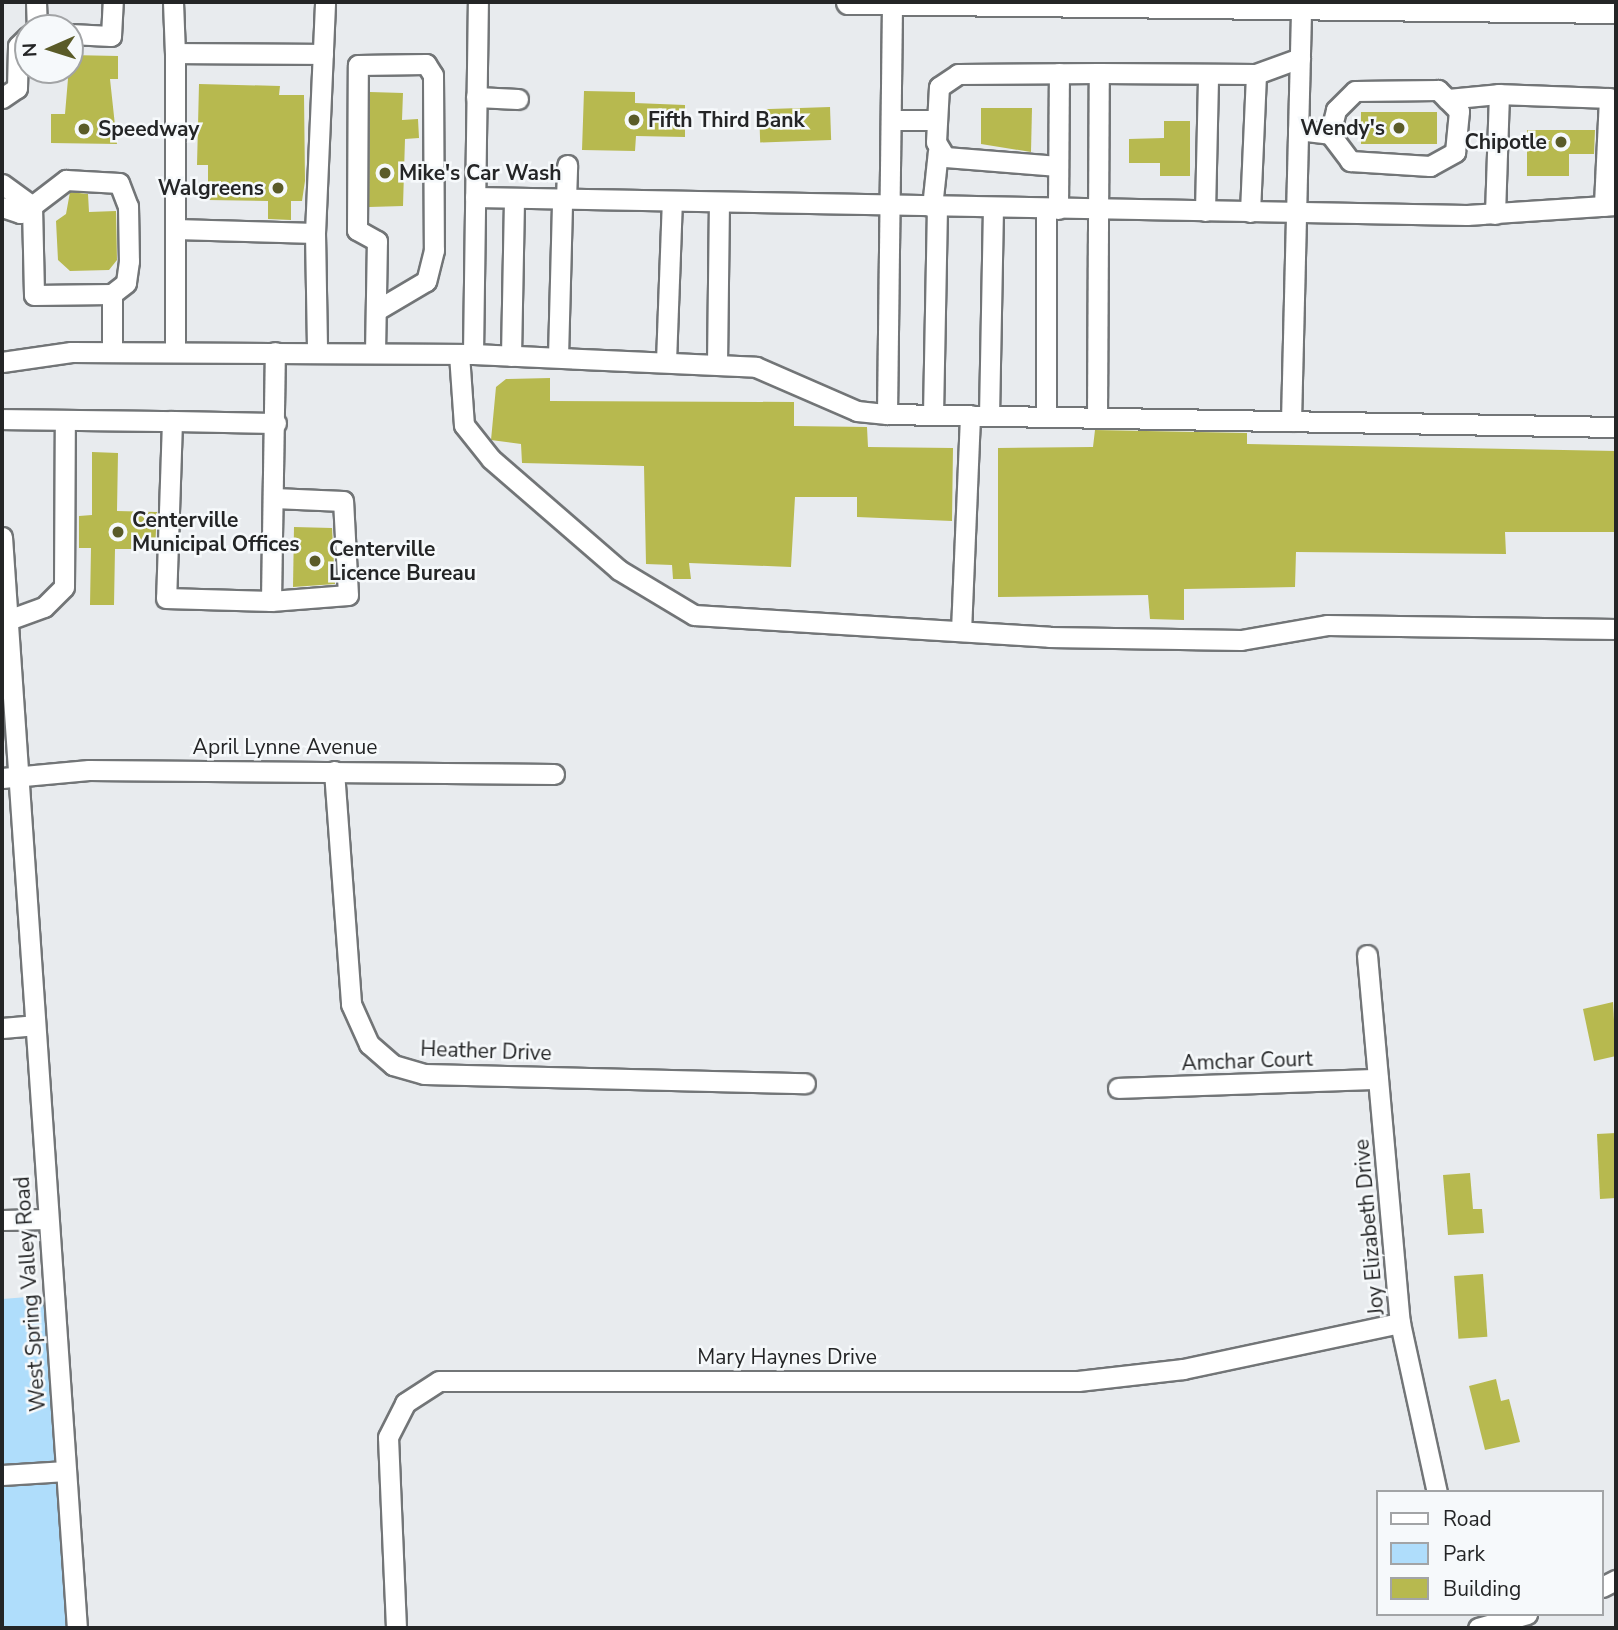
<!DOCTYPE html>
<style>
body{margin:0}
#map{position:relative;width:1618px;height:1630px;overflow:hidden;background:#e8ebee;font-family:"Nunito Sans",sans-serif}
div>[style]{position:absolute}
.green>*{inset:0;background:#afddfb}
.building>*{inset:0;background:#b7b94f;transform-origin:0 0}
.roads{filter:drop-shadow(2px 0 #727577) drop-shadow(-2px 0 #727577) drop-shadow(0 2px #727577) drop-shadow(0 -2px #727577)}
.minor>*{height:19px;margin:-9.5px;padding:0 9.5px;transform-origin:9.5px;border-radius:9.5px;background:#fff}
.major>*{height:23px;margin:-11.5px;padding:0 11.5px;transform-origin:11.5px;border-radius:11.5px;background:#fff}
.dots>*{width:19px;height:19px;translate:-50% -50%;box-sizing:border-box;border:4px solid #f6f9fb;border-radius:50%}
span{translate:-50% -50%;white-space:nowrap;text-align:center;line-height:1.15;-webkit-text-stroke:5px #f6f9fb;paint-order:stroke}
.poi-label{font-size:21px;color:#242526;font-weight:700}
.left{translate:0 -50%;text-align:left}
.right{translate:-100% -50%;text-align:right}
.street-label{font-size:21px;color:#242526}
.frame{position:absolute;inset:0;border:4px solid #242526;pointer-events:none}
.legend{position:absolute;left:1376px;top:1490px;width:228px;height:126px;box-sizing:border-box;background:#f6f9fb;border:2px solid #a2a4a6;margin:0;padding:9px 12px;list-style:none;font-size:21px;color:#242526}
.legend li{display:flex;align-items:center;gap:14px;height:35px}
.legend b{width:35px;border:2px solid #a2a4a6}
.north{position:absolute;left:14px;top:14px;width:70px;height:70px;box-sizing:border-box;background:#f6f9fb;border:2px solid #a2a4a6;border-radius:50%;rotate:267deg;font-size:19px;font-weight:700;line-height:28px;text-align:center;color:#242526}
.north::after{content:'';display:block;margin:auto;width:24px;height:32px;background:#5a5b28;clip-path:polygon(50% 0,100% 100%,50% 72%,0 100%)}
</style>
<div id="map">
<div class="green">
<i style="clip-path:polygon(53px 1295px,77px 1628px,2px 1628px,2px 1299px)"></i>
</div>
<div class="building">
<i style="clip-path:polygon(70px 55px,118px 56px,118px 79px,110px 79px,117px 144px,51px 143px,51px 114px,65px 114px)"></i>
<i style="clip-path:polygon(199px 84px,280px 86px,279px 95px,304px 95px,305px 181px,302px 201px,291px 201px,291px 220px,268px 219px,268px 201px,208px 200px,208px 165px,197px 165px)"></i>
<i style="clip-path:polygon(584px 91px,635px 92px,635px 103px,685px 105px,685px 137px,636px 136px,635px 151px,582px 150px)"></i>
<i style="clip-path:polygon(370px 92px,403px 93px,402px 120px,418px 119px,419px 138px,405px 139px,403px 206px,369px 207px)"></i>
<i style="left:830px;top:107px;width:33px;height:71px;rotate:88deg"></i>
<i style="clip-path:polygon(981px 108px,1032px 108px,1031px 152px,981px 144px)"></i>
<i style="left:1361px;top:112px;width:76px;height:32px"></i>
<i style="clip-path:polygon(1164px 121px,1190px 121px,1190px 176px,1160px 176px,1160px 163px,1129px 163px,1129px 139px,1164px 138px)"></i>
<i style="clip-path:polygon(1527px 130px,1595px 130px,1594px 154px,1569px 154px,1569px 176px,1527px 176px)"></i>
<i style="clip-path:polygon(70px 192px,88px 194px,89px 212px,116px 211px,117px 260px,109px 270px,70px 271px,58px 260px,56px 221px,66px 214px)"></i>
<i style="clip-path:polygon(550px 378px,550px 401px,794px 402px,794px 426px,867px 427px,868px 447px,953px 448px,952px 521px,857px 517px,857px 497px,795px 497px,791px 567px,689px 563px,691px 579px,673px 579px,672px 565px,646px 564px,644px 466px,522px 463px,521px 444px,491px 440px,496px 387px,506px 379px)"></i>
<i style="clip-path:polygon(1095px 430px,1247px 433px,1247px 444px,1616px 451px,1616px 532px,1505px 532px,1506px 554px,1296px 552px,1295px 587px,1184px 589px,1184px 620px,1150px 619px,1148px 595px,998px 597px,998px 448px,1093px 447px)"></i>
<i style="clip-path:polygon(92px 452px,118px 453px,117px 511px,157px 512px,155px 549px,115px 549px,114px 605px,90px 605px,91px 548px,79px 548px,79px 516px,92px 515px)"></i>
<i style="clip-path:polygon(294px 527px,332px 528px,335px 584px,293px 587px)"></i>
<i style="clip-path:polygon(1613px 1002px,1616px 1056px,1594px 1061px,1583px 1009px)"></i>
<i style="clip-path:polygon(1616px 1133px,1616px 1198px,1600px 1199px,1597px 1134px)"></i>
<i style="clip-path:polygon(1470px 1173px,1473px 1209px,1482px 1209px,1484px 1233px,1448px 1235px,1443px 1175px)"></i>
<i style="left:1483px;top:1274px;width:63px;height:29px;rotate:86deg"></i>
<i style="clip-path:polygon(1496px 1379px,1501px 1401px,1509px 1399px,1520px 1442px,1485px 1450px,1469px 1386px)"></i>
</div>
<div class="roads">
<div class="minor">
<i style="left:36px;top:2px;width:26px;rotate:88deg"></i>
<i style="left:173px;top:2px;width:51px;rotate:87.8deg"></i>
<i style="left:70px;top:34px;width:41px;rotate:2.8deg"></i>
<i style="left:111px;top:36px;width:34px;rotate:-87deg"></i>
<i style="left:476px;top:97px;width:42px;rotate:2.7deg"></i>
<i style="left:2px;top:98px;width:18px;rotate:-34deg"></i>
<i style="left:17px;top:88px;width:42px;rotate:-88.6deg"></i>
<i style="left:18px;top:46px;width:14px;rotate:-45deg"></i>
<i style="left:1447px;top:99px;width:52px;rotate:-5.5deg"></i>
<i style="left:892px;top:120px;width:43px"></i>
<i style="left:1298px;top:130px;width:32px;rotate:7deg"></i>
<i style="left:1330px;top:134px;width:34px;rotate:53deg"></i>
<i style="left:1350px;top:161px;width:80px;rotate:3.6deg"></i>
<i style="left:1430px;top:166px;width:29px;rotate:-29deg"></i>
<i style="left:1455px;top:152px;width:41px;rotate:-84.4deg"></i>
<i style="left:1459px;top:111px;width:30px;rotate:-135deg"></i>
<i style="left:1438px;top:90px;width:83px;rotate:179.3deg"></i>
<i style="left:1355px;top:91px;width:27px;rotate:135deg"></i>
<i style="left:1336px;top:110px;width:25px;rotate:104deg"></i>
<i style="left:1058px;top:166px;width:113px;rotate:-175.4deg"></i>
<i style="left:945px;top:157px;width:17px;rotate:-121deg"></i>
<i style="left:936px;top:142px;width:55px;rotate:-86.9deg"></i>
<i style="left:939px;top:87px;width:23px;rotate:-34deg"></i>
<i style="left:958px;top:74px;width:141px;rotate:-0.4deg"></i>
<i style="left:2px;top:184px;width:37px;rotate:36deg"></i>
<i style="left:32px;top:206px;width:89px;rotate:88.7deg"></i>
<i style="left:34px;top:295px;width:78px;rotate:-0.7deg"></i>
<i style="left:112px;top:294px;width:57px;rotate:90deg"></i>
<i style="left:475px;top:197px;width:992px;rotate:1.04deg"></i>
<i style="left:1467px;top:215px;width:149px;rotate:-3.8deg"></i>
<i style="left:566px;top:199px;width:34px;rotate:-88deg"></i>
<i style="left:32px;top:206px;width:43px;rotate:-37.4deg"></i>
<i style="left:66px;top:180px;width:53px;rotate:3.2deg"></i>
<i style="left:119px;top:183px;width:25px;rotate:69deg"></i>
<i style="left:128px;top:206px;width:55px;rotate:89deg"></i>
<i style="left:129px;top:261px;width:22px;rotate:98deg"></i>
<i style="left:126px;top:283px;width:18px;rotate:142deg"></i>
<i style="left:2px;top:207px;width:19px;rotate:18deg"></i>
<i style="left:20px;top:213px;width:10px;rotate:-61deg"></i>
<i style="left:932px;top:207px;width:56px;rotate:-83.9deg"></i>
<i style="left:1058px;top:209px;width:136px;rotate:-89.6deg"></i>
<i style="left:1205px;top:211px;width:137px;rotate:-88.7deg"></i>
<i style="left:1250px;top:212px;width:138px;rotate:-87.5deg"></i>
<i style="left:1495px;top:214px;width:120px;rotate:-88.1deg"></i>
<i style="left:1499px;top:94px;width:110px;rotate:2.1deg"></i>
<i style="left:1609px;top:98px;width:108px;rotate:92.7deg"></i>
<i style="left:176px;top:229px;width:139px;rotate:1.6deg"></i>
<i style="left:315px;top:233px;width:119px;rotate:89deg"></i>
<i style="left:315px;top:233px;width:231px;rotate:-87.5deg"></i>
<i style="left:175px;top:352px;width:299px;rotate:-90deg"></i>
<i style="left:175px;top:53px;width:148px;rotate:0.4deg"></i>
<i style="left:375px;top:353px;width:112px;rotate:-89deg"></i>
<i style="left:377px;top:241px;width:23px;rotate:-151deg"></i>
<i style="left:357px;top:230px;width:165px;rotate:-89.7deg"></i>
<i style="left:358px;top:65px;width:68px;rotate:-0.8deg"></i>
<i style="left:426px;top:64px;width:13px;rotate:58deg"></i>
<i style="left:433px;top:75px;width:175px;rotate:89.7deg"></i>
<i style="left:434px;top:250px;width:32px;rotate:104deg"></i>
<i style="left:426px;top:281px;width:57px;rotate:149.4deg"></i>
<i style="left:459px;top:354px;width:71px;rotate:86deg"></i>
<i style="left:464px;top:425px;width:43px;rotate:51.5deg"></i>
<i style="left:491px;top:459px;width:169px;rotate:40.9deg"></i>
<i style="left:619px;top:570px;width:87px;rotate:31deg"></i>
<i style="left:694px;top:615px;width:356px;rotate:3.5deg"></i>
<i style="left:1049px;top:637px;width:192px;rotate:0.9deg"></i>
<i style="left:1241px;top:640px;width:87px;rotate:-9.9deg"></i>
<i style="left:1327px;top:625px;width:289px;rotate:0.8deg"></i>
<i style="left:473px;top:354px;width:352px;rotate:-89.2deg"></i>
<i style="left:511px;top:356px;width:158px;rotate:-88.9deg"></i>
<i style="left:558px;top:357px;width:158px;rotate:-88.5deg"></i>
<i style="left:2px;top:362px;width:70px;rotate:-8.2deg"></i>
<i style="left:71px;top:352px;width:402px;rotate:0.3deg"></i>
<i style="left:473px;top:354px;width:283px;rotate:2.6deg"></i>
<i style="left:756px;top:367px;width:110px;rotate:23.5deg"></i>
<i style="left:857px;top:411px;width:30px;rotate:6deg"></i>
<i style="left:887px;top:414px;width:729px;rotate:1.02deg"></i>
<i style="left:666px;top:362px;width:160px;rotate:-87.9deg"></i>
<i style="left:717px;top:364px;width:161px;rotate:-89.3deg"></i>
<i style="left:887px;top:414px;width:412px;rotate:-89.3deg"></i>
<i style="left:933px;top:415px;width:208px;rotate:-88.9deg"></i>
<i style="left:989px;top:416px;width:208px;rotate:-88.9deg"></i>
<i style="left:1046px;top:416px;width:207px;rotate:-90deg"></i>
<i style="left:1097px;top:417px;width:344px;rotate:-89.7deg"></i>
<i style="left:1099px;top:73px;width:157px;rotate:0.4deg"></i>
<i style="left:1256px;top:74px;width:47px;rotate:-20deg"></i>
<i style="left:2px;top:419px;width:170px;rotate:0.7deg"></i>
<i style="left:172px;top:421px;width:177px;rotate:91.9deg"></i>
<i style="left:166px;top:598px;width:105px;rotate:1.6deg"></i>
<i style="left:271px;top:601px;width:249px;rotate:-89.1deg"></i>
<i style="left:172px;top:421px;width:104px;rotate:1.1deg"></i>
<i style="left:1291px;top:421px;width:419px;rotate:-88.6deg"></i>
<i style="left:2px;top:537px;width:1094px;rotate:86.07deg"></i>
<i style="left:271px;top:601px;width:77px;rotate:-4.5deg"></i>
<i style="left:348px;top:595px;width:94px;rotate:-93deg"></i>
<i style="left:343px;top:501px;width:69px;rotate:-177.5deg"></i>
<i style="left:8px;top:620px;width:38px;rotate:-20deg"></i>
<i style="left:44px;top:607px;width:28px;rotate:-45deg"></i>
<i style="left:64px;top:587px;width:167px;rotate:-89.7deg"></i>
<i style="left:961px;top:631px;width:216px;rotate:-87.6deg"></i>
<i style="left:334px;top:771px;width:234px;rotate:85.8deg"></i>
<i style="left:351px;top:1004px;width:44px;rotate:65.8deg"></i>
<i style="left:369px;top:1044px;width:32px;rotate:41deg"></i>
<i style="left:393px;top:1065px;width:32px;rotate:16deg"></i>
<i style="left:424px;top:1074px;width:381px;rotate:1.4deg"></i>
<i style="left:2px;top:778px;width:87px;rotate:-5.3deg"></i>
<i style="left:89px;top:770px;width:465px;rotate:0.5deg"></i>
<i style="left:1367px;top:955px;width:369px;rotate:84.9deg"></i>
<i style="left:1400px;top:1323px;width:173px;rotate:77.7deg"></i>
<i style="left:2px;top:1028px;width:32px;rotate:-5deg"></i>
<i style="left:1118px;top:1088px;width:260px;rotate:-2deg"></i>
<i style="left:2px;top:1220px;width:46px;rotate:-1.2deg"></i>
<i style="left:2px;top:1475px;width:64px;rotate:-3.6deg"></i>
<i style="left:1602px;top:1587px;width:16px;rotate:-27deg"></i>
<i style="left:396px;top:1628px;width:191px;rotate:-92.4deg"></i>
<i style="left:388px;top:1437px;width:38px;rotate:-63deg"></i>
<i style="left:405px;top:1403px;width:40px;rotate:-32.9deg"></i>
<i style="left:439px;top:1381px;width:639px"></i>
<i style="left:1078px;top:1381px;width:106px;rotate:-6.5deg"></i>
<i style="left:1183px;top:1369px;width:222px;rotate:-12deg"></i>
<i style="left:1478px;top:1628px;width:51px;rotate:-15.9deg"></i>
</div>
<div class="major">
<i style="left:848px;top:2px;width:768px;rotate:0.67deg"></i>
</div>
</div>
<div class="dots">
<i style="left:634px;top:120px;background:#5a5b28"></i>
<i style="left:1399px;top:128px;background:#5a5b28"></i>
<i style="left:84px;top:129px;background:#5a5b28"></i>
<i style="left:1561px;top:142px;background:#5a5b28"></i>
<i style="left:385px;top:173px;background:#5a5b28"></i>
<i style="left:278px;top:188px;background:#5a5b28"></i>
<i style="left:118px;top:532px;background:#5a5b28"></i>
<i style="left:315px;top:561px;background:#5a5b28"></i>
</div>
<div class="poi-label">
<span class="left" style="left:648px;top:120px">Fifth Third Bank</span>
<span class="right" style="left:1385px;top:128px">Wendy's</span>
<span class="left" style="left:98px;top:129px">Speedway</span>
<span class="right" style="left:1547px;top:142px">Chipotle</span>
<span class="left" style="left:399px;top:173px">Mike's Car Wash</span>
<span class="right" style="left:264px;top:188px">Walgreens</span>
<span class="left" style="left:132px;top:532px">Centerville<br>Municipal Offices</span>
<span class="left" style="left:329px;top:561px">Centerville<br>Licence Bureau</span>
</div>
<div class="street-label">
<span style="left:285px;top:747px">April Lynne Avenue</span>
<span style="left:486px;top:1051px;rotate:2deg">Heather Drive</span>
<span style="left:1247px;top:1061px;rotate:-2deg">Amchar Court</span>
<span style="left:1369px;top:1227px;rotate:-95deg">Joy Elizabeth Drive</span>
<span style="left:30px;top:1294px;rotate:-94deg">West Spring Valley Road</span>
<span style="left:787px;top:1357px">Mary Haynes Drive</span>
</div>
<div class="frame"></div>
<ul class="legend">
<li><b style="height:9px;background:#fff"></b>Road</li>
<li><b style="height:19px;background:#afddfb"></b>Park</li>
<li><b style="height:19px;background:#b7b94f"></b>Building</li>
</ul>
<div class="north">N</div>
</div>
